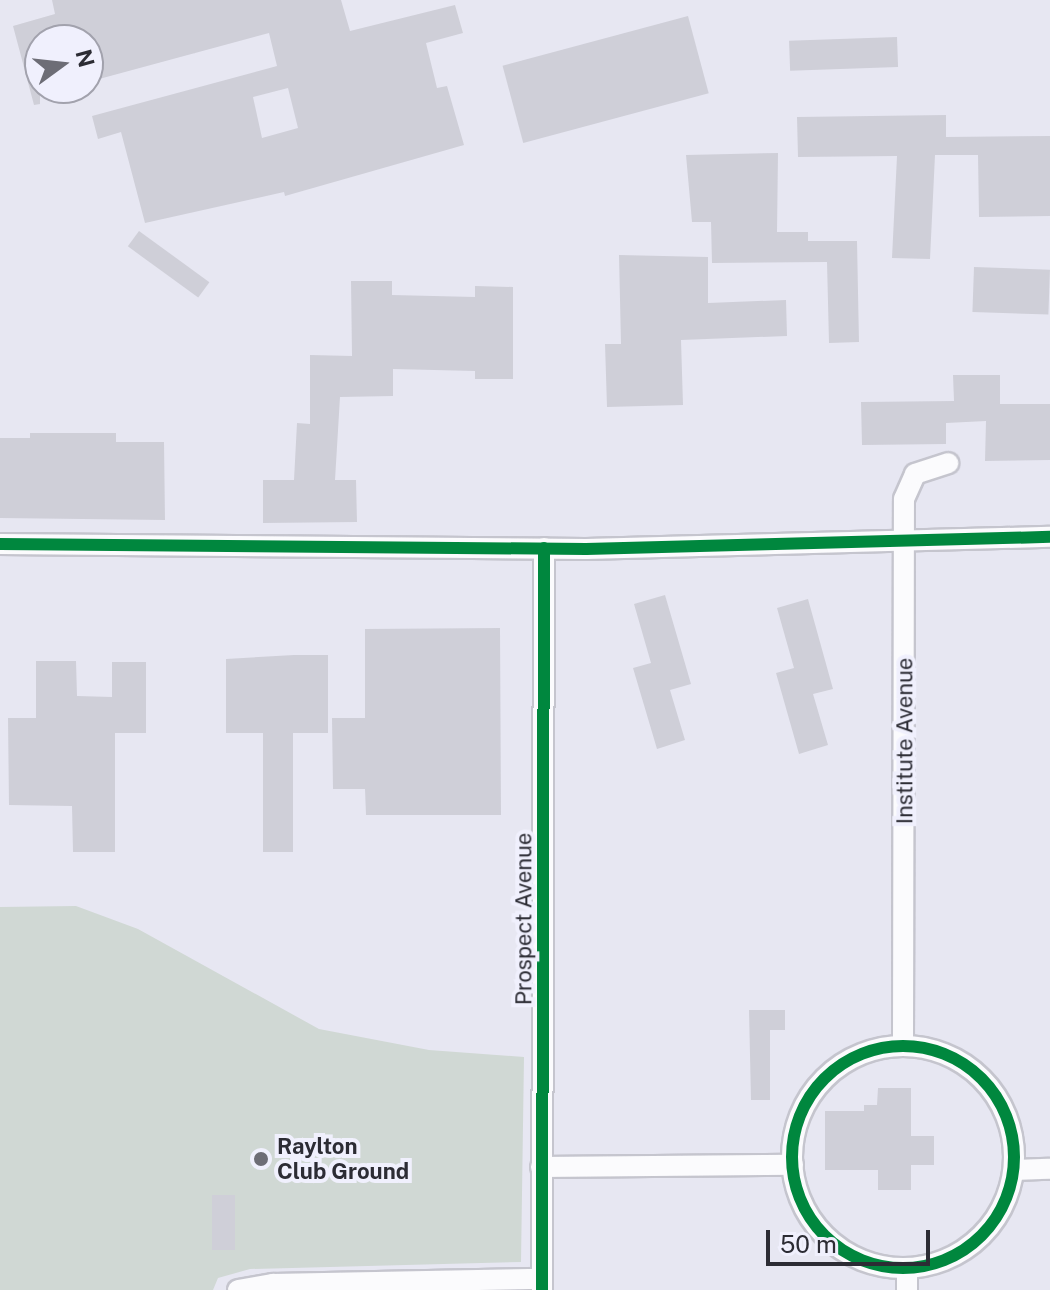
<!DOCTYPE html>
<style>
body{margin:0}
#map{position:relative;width:1050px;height:1290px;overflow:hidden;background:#e7e7f2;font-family:"Public Sans",sans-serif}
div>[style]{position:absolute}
.green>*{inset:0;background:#d0d8d4}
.building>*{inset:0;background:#cfcfd8;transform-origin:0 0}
.roads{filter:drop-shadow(2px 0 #c5c5ce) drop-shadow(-2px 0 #c5c5ce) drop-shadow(0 2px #c5c5ce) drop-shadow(0 -2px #c5c5ce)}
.street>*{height:20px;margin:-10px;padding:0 10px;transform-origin:10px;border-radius:10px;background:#fbfbfd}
.street>.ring{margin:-10px;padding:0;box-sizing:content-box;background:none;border:20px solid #fbfbfd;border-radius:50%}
.cycleway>*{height:12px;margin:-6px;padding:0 6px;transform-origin:6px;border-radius:6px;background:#00873e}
.cycleway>.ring{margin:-6px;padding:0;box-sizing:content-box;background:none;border:12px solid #00873e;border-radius:50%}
.dots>*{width:22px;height:22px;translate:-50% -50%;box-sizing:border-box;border:4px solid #f0f0fd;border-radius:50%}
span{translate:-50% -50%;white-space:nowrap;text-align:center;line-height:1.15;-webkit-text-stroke:8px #f0f0fd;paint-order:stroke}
.street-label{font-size:22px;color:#2c2c34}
.poi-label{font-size:22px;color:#2c2c34;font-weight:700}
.left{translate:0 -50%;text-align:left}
.north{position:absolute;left:24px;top:24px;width:80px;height:80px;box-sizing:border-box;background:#f0f0fd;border:2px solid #a2a2ad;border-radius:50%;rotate:75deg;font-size:22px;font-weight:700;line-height:32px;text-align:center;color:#2c2c34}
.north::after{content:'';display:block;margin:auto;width:28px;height:36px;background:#6d6d76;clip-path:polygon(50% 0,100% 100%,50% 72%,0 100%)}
.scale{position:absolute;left:766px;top:1230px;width:164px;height:36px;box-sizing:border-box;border:4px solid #2c2c34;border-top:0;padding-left:10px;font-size:24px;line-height:28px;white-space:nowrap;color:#2c2c34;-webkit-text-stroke:6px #f0f0fd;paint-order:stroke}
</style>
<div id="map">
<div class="green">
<i style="clip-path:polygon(76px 906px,138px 929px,319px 1029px,429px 1050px,524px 1057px,521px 1262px,250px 1269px,218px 1278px,213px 1290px,0 1290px,0 907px)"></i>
</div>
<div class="building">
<i style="clip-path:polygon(evenodd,52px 0,341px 0,350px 31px,455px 5px,463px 33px,426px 43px,437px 88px,447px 86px,464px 145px,285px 196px,284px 192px,145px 223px,121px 132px,98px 139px,92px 116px,277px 66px,269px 33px,88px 82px,88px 40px,40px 40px,40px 104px,34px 105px,13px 26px,55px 14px,52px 0,288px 88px,298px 128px,262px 138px,253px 97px,288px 88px)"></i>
<i style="left:688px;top:16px;width:80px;height:192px;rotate:75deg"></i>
<i style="left:897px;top:37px;width:30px;height:108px;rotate:88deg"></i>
<i style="clip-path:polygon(946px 115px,946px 137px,1050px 136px,1050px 216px,979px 217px,978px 155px,935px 155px,930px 259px,892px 258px,897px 156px,798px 157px,797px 117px)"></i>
<i style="clip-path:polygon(778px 153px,777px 232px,808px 232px,808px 241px,857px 241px,859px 342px,829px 343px,827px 262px,712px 263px,711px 222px,692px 222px,686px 155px)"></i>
<i style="left:139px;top:231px;width:87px;height:19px;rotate:36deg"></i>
<i style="clip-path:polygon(619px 255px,708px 257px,708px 303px,786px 300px,787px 336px,681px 340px,683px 405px,607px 407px,605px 344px,621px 344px)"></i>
<i style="left:974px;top:267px;width:76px;height:45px;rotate:2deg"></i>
<i style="clip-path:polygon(351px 281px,392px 281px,392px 295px,475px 297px,475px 286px,513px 287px,513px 379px,475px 379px,475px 371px,393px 369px,393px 396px,340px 397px,335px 480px,356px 480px,357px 522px,263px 523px,263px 480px,294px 480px,297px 423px,310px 424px,310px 355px,352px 356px)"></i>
<i style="clip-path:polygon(953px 375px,1000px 375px,1000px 404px,1050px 404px,1050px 460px,985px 461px,986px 421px,946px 423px,946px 444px,862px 445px,861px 402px,954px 401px)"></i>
<i style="clip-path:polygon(30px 433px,116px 433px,116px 442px,164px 442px,165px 520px,0 518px,0 438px,30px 438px)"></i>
<i style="clip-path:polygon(665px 595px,691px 684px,670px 690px,685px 740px,657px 749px,633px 668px,651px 663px,634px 604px)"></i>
<i style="clip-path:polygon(808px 599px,833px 689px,813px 694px,828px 745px,799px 754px,776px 673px,794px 668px,777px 608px)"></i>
<i style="clip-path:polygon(500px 628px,501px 815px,366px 815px,365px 789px,333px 789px,332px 718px,365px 718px,365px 629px)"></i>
<i style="clip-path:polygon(294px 655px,328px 655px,328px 733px,293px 733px,293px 852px,263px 852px,263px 733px,226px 733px,226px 659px)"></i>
<i style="clip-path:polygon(36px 661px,76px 661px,77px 696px,112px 697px,112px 662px,146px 662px,146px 733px,115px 733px,115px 852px,73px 852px,72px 806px,9px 805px,8px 718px,36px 718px)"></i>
<i style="clip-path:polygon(749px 1010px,785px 1010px,785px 1030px,770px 1030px,770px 1100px,751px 1100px)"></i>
<i style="clip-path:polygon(878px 1088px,911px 1088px,911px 1136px,934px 1136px,934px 1165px,911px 1165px,911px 1190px,878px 1190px,878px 1170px,825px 1170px,825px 1111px,864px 1111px,864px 1105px,877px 1105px)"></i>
<i style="left:235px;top:1195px;width:55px;height:23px;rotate:90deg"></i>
</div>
<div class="roads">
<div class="street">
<i style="left:0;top:544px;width:586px;rotate:0.49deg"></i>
<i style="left:586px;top:549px;width:464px;rotate:-1.5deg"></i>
<i style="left:903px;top:1046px;width:547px;rotate:-89.9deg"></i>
<i style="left:904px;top:499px;width:27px;rotate:-66deg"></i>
<i style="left:915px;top:474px;width:35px;rotate:-18deg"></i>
<i class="ring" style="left:792px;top:1046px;width:202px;height:202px"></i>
<i style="left:541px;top:1167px;width:252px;rotate:-0.5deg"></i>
<i style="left:1014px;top:1170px;width:36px;rotate:-2deg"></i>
<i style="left:238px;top:1290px;width:36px;rotate:-10deg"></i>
<i style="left:273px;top:1284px;width:269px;rotate:-1.1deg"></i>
<i style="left:542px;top:1290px;width:742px;rotate:-89.85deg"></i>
<i style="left:907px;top:1290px;width:21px;rotate:-90deg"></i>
</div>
</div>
<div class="cycleway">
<i style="left:0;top:544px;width:586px;rotate:0.49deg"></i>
<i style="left:586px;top:549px;width:464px;rotate:-1.5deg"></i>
<i class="ring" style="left:792px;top:1046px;width:210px;height:210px"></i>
<i style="left:542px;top:1290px;width:742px;rotate:-89.85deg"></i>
</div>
<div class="dots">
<i style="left:261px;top:1159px;background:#6d6d76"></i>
</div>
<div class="street-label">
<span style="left:905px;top:741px;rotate:-90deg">Institute Avenue</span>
<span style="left:524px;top:919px;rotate:-90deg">Prospect Avenue</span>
</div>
<div class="poi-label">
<span class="left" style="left:277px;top:1159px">Raylton<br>Club Ground</span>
</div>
<div class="north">N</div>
<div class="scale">50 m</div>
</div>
